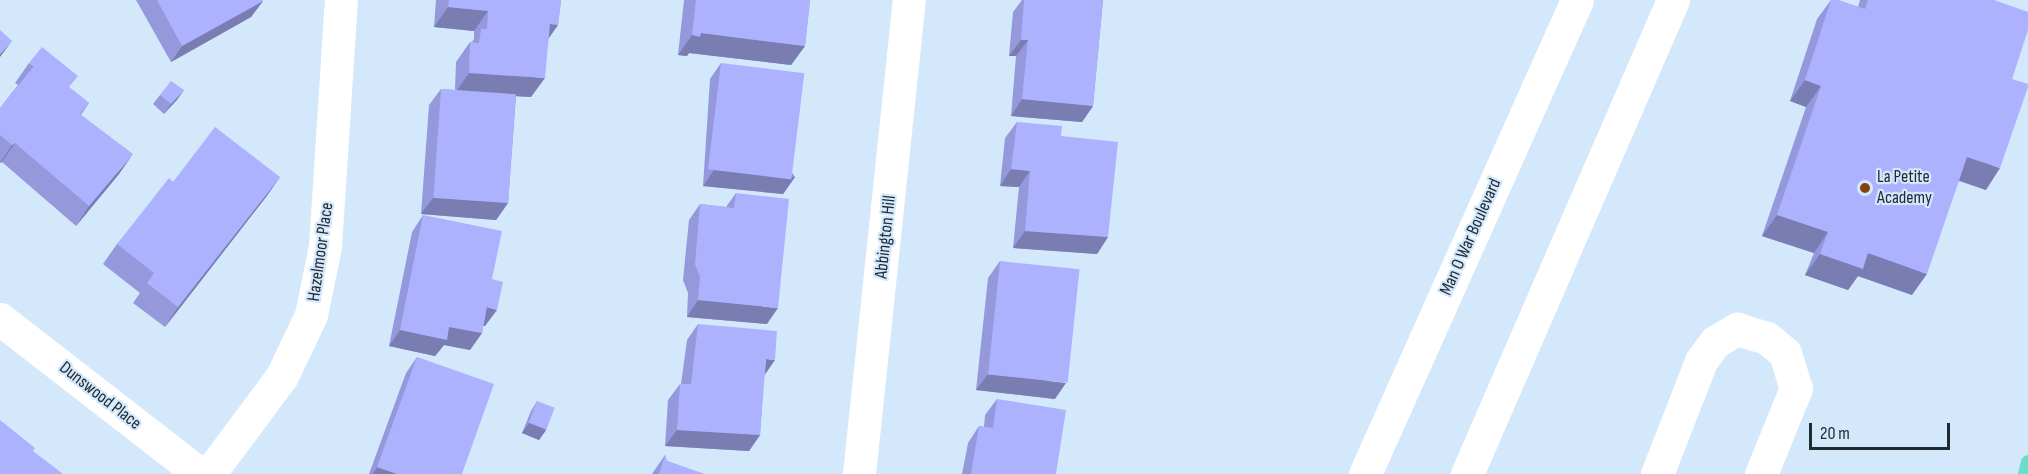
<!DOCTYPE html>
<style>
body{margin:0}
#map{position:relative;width:2028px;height:474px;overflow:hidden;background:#d4e8fc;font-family:"Sofia Sans Condensed",sans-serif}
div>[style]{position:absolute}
.stream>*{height:14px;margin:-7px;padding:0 7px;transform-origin:7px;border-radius:7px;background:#6bdecb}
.minor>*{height:33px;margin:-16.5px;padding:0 16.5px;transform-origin:16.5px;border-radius:16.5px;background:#fff}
.major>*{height:33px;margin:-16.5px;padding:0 16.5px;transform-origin:16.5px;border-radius:16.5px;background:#fff}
.wall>*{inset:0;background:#9599db}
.shaded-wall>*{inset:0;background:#797db2}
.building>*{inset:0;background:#adb2ff;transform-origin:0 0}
.dots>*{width:16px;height:16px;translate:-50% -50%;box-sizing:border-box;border:3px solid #d4e8fc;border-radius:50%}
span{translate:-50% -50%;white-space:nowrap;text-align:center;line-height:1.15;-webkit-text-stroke:4.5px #d4e8fc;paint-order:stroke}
.poi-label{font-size:18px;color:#212b34}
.left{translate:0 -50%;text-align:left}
.street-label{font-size:18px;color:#212b34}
.scale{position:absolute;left:1809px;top:423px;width:141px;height:27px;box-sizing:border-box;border:3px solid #212b34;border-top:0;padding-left:8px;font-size:18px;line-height:21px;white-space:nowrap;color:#212b34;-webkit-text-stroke:4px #d4e8fc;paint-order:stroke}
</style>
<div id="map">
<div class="stream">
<i style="left:2025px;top:474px;width:12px;rotate:-76deg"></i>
</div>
<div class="minor">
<i style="left:0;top:319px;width:253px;rotate:37.8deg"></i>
<i style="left:209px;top:474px;width:122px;rotate:-53.3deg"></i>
<i style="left:282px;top:376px;width:68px;rotate:-64.6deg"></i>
<i style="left:311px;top:315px;width:70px;rotate:-78.5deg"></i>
<i style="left:325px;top:246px;width:247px;rotate:-86.3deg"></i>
<i style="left:859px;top:474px;width:477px;rotate:-84deg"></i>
<i style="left:1657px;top:474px;width:121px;rotate:-68.7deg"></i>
<i style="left:1701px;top:361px;width:24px;rotate:-54deg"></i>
<i style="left:1715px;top:342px;width:26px;rotate:-31deg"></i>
<i style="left:1737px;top:329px;width:31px;rotate:17deg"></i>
<i style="left:1767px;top:338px;width:23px;rotate:40deg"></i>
<i style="left:1785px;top:353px;width:37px;rotate:73deg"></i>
<i style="left:1796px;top:388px;width:93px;rotate:112.1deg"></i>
</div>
<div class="major">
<i style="left:1365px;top:474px;width:519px;rotate:-65.9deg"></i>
<i style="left:1467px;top:474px;width:517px;rotate:-66.51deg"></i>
</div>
<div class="wall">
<i style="clip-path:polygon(136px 0,262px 0,263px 1px,251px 17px,171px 62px)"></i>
<i style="clip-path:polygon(436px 0,561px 0,558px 25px,548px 38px,531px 97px,516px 96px,508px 203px,496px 220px,421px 214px,429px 105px,441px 89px,455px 90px,456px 62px,470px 42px,472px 42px,474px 39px,474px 31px,434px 27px)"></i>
<i style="clip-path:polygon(684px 0,810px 0,805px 46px,791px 65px,689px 53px,687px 56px,678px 55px)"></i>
<i style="clip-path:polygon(1022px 0,1103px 0,1093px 106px,1082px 122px,1011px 116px,1016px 56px,1009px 56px,1013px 12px)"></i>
<i style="clip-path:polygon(1831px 0,1838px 0,1858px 7px,1860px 0,1994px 0,2012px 79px,1986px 190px,1959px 181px,1912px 295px,1858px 276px,1848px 290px,1805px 275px,1814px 253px,1762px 236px,1806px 107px,1790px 101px,1817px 19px)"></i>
<i style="clip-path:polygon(29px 63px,70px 88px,89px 103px,81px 115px,119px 174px,76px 226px,2px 162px,0 163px,0 108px,18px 85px,15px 83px)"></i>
<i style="clip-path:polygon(721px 63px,795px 177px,783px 194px,703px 186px,710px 79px)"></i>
<i style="clip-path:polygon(184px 90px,164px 114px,153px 104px,160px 95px)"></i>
<i style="clip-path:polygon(1017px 122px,1061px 136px,1108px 237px,1097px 254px,1013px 248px,1019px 187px,1000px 186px,1005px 138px)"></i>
<i style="clip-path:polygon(280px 177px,266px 197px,165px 327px,133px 303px,140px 293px,103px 264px,117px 244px,173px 182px)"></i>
<i style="clip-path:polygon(736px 193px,767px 324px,687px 317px,688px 293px,683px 280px,689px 220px,700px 204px,726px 207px)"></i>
<i style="clip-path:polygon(423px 215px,492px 279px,485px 326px,483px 326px,482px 333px,470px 350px,444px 345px,435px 356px,389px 346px,412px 232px)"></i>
<i style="clip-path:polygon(1000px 261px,1055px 399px,976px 390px,988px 278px)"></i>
<i style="clip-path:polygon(698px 324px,764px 375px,760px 435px,749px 451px,665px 446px,668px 400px,680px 384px,681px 384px,687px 340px)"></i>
<i style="clip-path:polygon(417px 357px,462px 474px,369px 474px,406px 373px)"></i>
<i style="clip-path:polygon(997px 399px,1056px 474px,962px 474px,968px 443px,979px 426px,984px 427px,985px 415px)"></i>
<i style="clip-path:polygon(537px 401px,546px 430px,539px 440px,522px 433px,531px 411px)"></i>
<i style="clip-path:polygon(665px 455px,667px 461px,704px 474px,652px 474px)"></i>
</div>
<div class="shaded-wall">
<i style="clip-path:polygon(263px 1px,251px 17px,171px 62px,182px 46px)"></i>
<i style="clip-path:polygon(448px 7px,488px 11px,474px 31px,434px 27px)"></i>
<i style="clip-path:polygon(550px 24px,558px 25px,544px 45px)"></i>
<i style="clip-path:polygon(701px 33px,805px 46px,791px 65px,689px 53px,687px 56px,678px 55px,692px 35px)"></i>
<i style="clip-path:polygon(1021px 40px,1028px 40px,1016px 56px,1009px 56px)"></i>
<i style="clip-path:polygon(12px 41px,0 57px,0 54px)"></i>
<i style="clip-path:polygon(469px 73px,545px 78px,531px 97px,455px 93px)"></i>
<i style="clip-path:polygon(1805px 80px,1821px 86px,1806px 107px,1790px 101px)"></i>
<i style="clip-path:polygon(184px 90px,177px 100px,164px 114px,171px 104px)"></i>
<i style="clip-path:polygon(1022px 99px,1093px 106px,1082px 122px,1011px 116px)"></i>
<i style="clip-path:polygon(15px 143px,2px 162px,0 163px,12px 145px)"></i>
<i style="clip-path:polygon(133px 154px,119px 174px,76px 226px,89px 206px)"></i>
<i style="clip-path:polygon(1967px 157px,2000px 168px,1986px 190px,1952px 178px)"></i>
<i style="clip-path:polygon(1011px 169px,1030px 171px,1019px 187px,1000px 186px)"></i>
<i style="clip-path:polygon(714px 170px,795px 177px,783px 194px,703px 186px)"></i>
<i style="clip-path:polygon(280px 177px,266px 197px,165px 327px,178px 307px)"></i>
<i style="clip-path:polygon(433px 198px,508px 203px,496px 220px,421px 214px)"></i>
<i style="clip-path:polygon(1777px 215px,1828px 232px,1814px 253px,1762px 236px)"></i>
<i style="clip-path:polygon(1025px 231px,1108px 237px,1097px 254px,1013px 248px)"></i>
<i style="clip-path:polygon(1868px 253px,1927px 274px,1912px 295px,1858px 276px,1848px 290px,1805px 275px,1820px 254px)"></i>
<i style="clip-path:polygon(698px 300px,778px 308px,767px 324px,687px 317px)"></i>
<i style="clip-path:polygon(487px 307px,497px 310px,485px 326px,476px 324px)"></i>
<i style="clip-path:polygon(449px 327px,482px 333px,470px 350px,444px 345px,435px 356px,389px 346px,400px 330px)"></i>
<i style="clip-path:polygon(766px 359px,775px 360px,764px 376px)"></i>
<i style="clip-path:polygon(988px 374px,1066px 383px,1055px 399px,976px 390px)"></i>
<i style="clip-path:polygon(529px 423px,546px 430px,539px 440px,522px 433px)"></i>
<i style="clip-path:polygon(677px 430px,760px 435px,749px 451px,665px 446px)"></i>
<i style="clip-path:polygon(377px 467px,397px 474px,373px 474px)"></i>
</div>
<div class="building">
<i style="clip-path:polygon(157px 0,262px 0,263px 1px,182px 46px)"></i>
<i style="clip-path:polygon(449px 0,561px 0,558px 25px,550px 24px,545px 78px,469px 73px,470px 42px,479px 43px,481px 29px,487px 29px,488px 11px,448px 7px)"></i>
<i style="clip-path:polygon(696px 0,810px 0,805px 46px,701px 33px,700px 37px,692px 35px)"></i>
<i style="clip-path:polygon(1024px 0,1103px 0,1093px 106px,1022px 99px,1028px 40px,1021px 40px)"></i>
<i style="clip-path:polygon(1831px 0,1838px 0,1865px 9px,1868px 0,1994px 0,2028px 12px,2028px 30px,2012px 79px,2028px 84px,2028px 87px,2000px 168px,1967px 157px,1927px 274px,1868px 253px,1863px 269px,1820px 254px,1828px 232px,1777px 215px,1821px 86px,1805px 80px)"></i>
<i style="clip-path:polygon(0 30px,12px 41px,0 54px)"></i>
<i style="clip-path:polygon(42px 47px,78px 76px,69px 87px,89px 103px,80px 114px,133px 154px,89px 206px,15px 143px,12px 145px,0 135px,0 108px,34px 66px,29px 63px)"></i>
<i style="left:721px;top:63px;width:84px;height:107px;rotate:7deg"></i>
<i style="clip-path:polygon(171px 81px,184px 90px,171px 104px,160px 95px)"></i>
<i style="left:441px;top:89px;width:75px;height:109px;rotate:4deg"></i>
<i style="clip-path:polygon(1017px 122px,1062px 126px,1061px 136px,1118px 142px,1108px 237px,1025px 231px,1030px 171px,1011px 169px)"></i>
<i style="clip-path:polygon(215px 127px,280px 177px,178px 307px,147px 283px,154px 273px,117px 244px,169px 178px,173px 182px)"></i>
<i style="clip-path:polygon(736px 193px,789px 199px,778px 308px,698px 300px,700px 277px,695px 264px,700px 204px,734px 208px)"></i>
<i style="clip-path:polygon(423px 215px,502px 231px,492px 279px,503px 282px,497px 310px,487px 307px,482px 333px,449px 327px,447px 340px,400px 330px)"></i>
<i style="left:1000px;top:261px;width:80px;height:114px;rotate:6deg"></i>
<i style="clip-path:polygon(698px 324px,777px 331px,775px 360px,766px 359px,760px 435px,677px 430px,680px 384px,691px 384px)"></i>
<i style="clip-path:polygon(417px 357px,494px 384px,462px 474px,397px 474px,377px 467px)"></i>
<i style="clip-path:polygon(997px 399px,1066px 410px,1056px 474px,971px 474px,979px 426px,993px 428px)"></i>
<i style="left:537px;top:401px;width:19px;height:23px;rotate:21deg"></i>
<i style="clip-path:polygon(0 420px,35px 448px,33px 451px,63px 474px,0 474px)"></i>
<i style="clip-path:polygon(665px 455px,667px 461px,704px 474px,659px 474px)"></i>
</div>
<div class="dots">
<i style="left:1865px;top:188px;background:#84430e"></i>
</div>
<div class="poi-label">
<span class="left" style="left:1877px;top:188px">La Petite<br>Academy</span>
</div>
<div class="street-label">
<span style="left:886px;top:237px;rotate:-84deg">Abbington Hill</span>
<span style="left:1471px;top:237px;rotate:-66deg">Man O War Boulevard</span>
<span style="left:321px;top:252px;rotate:-82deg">Hazelmoor Place</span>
<span style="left:100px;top:396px;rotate:38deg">Dunswood Place</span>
</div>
<div class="scale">20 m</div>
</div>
